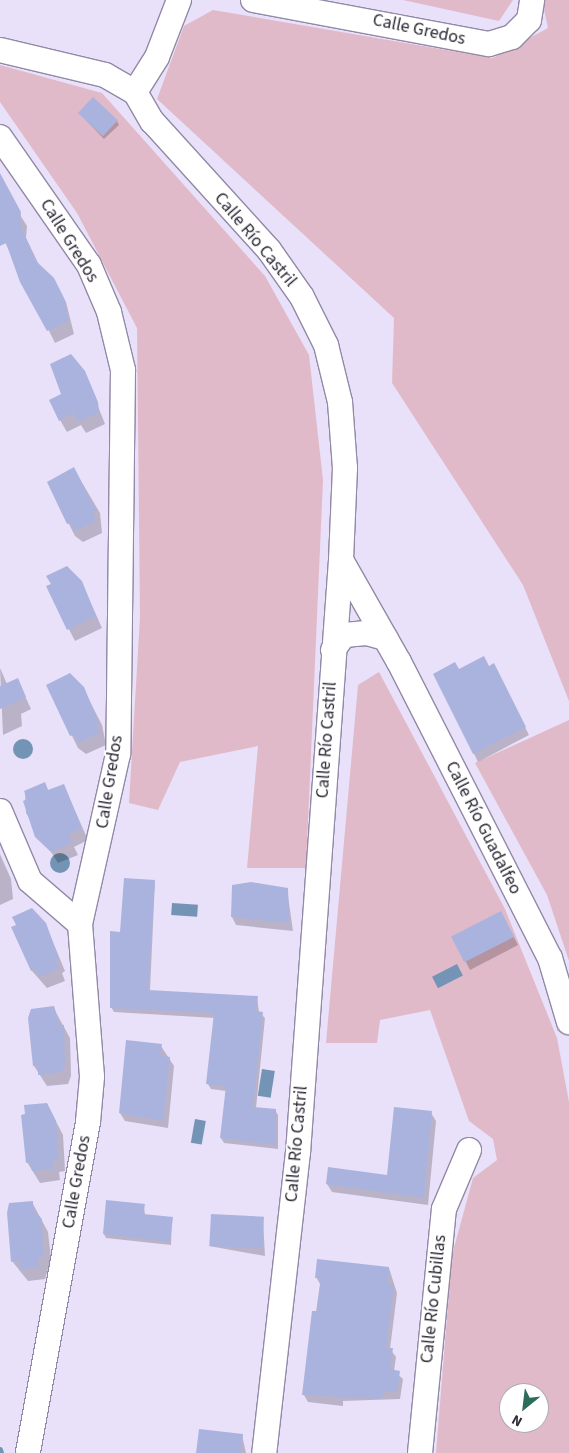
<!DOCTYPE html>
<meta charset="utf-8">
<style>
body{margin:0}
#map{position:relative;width:569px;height:1453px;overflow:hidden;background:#e9e0fa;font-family:"Source Sans 3",sans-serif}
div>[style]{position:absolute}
.green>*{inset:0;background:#e1baca}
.water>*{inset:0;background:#7494b6;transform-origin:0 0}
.round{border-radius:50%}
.shadow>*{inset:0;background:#0003}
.stream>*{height:6px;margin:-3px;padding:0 3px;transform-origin:3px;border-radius:3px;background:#7494b6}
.building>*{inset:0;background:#a9b3de;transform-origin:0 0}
.roads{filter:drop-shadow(1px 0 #9289a6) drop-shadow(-1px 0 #9289a6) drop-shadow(0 1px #9289a6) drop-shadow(0 -1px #9289a6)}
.minor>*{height:24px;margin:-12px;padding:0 12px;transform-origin:12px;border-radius:12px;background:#fff}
span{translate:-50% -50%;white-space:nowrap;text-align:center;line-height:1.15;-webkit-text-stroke:4px #fff;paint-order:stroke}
.street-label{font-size:18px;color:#2e2a36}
.north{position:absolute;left:499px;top:1383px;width:50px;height:50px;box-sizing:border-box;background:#fff;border:1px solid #abaaaf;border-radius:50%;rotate:209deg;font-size:14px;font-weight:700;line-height:20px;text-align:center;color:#2e2a36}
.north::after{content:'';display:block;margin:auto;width:18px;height:22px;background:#2d6d5c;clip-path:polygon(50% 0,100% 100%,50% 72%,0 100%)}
</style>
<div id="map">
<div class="green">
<i style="clip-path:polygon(403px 0,513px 0,499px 21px)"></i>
<i style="clip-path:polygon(542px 0,569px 0,569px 701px,523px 585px,392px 383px,394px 318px,157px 99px,184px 26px,213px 10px,493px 58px,548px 28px)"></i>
<i style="clip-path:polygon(0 65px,102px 93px,265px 276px,309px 355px,323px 480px,306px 868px,247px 868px,258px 746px,180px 762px,158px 810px,129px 803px,140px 617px,137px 328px,77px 213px,0 102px)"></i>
<i style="clip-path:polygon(evenodd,379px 672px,505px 909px,557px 1038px,569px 1102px,569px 1453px,436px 1453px,452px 1255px,473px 1178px,497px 1160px,493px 1139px,469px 1121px,430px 1010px,380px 1020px,377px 1043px,326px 1043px,358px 685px,379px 672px,509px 1393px,539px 1393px,539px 1423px,509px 1423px,509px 1393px)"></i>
<i style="clip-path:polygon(569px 720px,569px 961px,547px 895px,475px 763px)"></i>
</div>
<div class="water">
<i class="round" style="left:13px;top:739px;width:20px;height:20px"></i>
<i class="round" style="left:50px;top:853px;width:20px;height:20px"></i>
<i style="left:172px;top:903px;width:26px;height:12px;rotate:4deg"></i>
<i style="left:457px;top:964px;width:13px;height:28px;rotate:63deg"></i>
<i style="left:262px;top:1069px;width:13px;height:27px;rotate:9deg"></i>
<i style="left:195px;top:1119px;width:11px;height:24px;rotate:10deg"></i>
</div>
<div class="shadow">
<i style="clip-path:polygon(79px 113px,117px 121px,119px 125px,104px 139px)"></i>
<i style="clip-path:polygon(0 183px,27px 226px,26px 238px,40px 267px,66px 302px,74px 334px,55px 343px,0 232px)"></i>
<i style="clip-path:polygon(84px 371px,105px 424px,86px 433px,81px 425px,67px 432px,60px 420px,62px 395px)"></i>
<i style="clip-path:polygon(74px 469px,100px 513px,102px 533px,83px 542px,75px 536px,48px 483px)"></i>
<i style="clip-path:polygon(81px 581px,102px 628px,75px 641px,47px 587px)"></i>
<i style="clip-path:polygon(489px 667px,498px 673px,529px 735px,478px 762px,435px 674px)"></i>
<i style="clip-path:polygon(0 668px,7px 684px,17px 679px,31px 709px,21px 714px,22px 726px,3px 735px)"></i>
<i style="clip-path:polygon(47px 685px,83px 688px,102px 725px,106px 745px,86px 754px,78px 748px)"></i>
<i style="clip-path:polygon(44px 784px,49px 791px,64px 786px,88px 840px,74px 847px,78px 855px,58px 863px,26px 813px,25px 792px)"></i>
<i style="clip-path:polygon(0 854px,11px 879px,13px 899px,0 905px)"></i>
<i style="clip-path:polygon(155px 881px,150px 991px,257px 997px,259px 1012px,265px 1018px,256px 1108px,275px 1110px,278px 1115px,278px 1149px,224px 1143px,221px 1138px,226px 1091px,211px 1089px,208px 1084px,215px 1018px,114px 1012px,111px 1007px,121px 933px)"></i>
<i style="clip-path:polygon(287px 889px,293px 931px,236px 925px,232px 917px)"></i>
<i style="clip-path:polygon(505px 920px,518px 945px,470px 970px,453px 937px)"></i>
<i style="clip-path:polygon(45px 923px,65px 971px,62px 973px,65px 981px,47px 988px,32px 971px,13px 927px)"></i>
<i style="clip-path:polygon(53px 1007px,70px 1038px,71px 1076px,68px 1084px,47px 1086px,34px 1066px,29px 1018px)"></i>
<i style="clip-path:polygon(161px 1046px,174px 1066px,168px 1128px,125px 1121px,120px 1113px)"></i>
<i style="clip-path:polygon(47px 1104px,63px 1135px,65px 1171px,59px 1172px,60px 1180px,40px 1183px,27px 1162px)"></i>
<i style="clip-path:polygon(431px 1113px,436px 1121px,428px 1205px,332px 1192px,327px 1184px,388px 1176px)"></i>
<i style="clip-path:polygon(32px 1202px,48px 1232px,51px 1259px,45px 1279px,28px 1281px,12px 1261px)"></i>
<i style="clip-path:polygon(144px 1205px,145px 1215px,172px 1218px,171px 1245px,106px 1238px,104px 1234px)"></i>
<i style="clip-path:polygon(263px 1219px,265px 1256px,209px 1246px)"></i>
<i style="clip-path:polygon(389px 1268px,397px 1293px,390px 1349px,396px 1357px,394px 1371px,403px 1379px,400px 1399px,343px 1401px,343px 1406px,308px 1402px,304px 1395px,320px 1284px,316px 1277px)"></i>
<i style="clip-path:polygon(242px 1435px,246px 1453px,196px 1453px)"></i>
</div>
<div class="stream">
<i style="left:0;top:1450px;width:3px;rotate:72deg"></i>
</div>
<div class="building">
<i style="left:93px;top:97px;width:34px;height:22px;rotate:43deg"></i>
<i style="clip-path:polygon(0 173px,21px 212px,20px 225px,37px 262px,54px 278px,65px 300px,68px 321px,47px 331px,20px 282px,6px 243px,0 246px)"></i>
<i style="clip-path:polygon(71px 354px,85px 371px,98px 402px,99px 412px,78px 422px,74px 413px,59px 421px,49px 400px,61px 394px,50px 364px)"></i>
<i style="clip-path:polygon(74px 467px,96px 511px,92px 513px,96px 521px,75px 531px,71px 523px,67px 524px,47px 482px)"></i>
<i style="clip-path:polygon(67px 566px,82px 581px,96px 616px,67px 630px,46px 586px,51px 584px,46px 576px)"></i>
<i style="clip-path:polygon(484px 656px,489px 666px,494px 663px,526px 727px,473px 754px,433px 674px,455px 662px,459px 669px)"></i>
<i style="clip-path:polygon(70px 673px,84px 687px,99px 723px,96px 725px,100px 733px,78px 743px,74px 735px,70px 736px,46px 685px)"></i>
<i style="clip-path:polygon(18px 678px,26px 697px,0 709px,0 686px)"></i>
<i style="clip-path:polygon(45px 782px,48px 790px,64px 784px,82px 828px,68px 835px,72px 843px,51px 852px,35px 837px,23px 801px,27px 799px,24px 791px)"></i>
<i style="clip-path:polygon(124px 878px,155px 880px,148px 990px,258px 996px,256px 1011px,263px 1012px,253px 1107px,276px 1109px,276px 1145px,220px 1138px,226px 1086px,206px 1084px,214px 1013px,110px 1008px,110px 931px,120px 932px)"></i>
<i style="clip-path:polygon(251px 882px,288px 888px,289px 923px,231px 917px,232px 885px)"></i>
<i style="clip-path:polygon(32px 908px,46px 923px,59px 959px,56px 960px,59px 968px,40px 977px,36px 969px,31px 971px,11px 927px,16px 925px,12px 917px)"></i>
<i style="left:501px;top:911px;width:29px;height:56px;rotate:63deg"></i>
<i style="clip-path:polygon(54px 1006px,60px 1025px,64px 1025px,65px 1063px,62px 1072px,38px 1075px,38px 1066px,33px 1066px,28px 1018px,31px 1009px)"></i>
<i style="clip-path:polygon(126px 1040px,162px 1044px,160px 1056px,170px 1057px,163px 1121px,119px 1113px)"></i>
<i style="clip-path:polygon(47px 1103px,56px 1121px,59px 1159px,53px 1160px,54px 1169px,32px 1171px,30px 1162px,26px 1163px,21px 1115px,25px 1114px,24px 1105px)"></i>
<i style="clip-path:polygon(394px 1107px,432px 1111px,424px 1198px,326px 1184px,328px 1167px,387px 1175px)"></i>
<i style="clip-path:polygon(106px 1200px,145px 1204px,143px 1214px,173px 1217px,170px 1242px,103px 1234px)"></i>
<i style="clip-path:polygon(33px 1201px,33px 1210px,42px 1219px,43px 1257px,38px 1258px,39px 1267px,20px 1270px,20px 1260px,11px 1262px,7px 1213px,9px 1203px)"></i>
<i style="left:211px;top:1214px;width:53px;height:32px;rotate:3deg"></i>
<i style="clip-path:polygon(317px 1259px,389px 1267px,388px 1284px,394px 1285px,386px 1348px,393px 1348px,390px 1369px,400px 1371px,397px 1392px,387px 1391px,380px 1399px,302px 1395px,312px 1311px,317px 1311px,321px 1278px,315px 1278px)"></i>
<i style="clip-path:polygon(199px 1429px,243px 1434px,241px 1453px,196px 1453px)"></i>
</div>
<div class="roads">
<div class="minor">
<i style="left:253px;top:0;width:240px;rotate:10.6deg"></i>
<i style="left:489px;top:44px;width:24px;rotate:-17deg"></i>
<i style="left:512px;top:37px;width:24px;rotate:-45deg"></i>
<i style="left:529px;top:20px;width:20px;rotate:-81deg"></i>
<i style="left:0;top:50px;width:108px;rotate:13.4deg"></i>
<i style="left:105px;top:75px;width:34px;rotate:30deg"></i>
<i style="left:135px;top:92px;width:34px;rotate:60deg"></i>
<i style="left:152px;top:121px;width:174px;rotate:47.8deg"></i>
<i style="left:269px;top:250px;width:57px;rotate:54.9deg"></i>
<i style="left:302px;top:297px;width:54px;rotate:63.4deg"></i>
<i style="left:326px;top:345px;width:59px;rotate:76.2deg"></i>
<i style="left:340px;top:402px;width:66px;rotate:85.7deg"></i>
<i style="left:345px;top:468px;width:92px;rotate:92.5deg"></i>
<i style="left:341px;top:560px;width:594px;rotate:94.15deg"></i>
<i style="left:298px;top:1152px;width:303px;rotate:96.4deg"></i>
<i style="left:135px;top:92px;width:41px;rotate:-57.8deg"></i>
<i style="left:157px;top:57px;width:61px;rotate:-68.9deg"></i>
<i style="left:0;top:137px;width:156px;rotate:55.2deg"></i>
<i style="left:89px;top:265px;width:51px;rotate:66.9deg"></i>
<i style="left:109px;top:312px;width:60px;rotate:76.4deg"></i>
<i style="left:123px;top:370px;width:384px;rotate:90.7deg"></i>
<i style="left:118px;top:754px;width:174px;rotate:102.6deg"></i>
<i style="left:80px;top:924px;width:153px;rotate:85.5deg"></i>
<i style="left:92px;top:1077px;width:45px;rotate:95.1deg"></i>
<i style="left:88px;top:1122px;width:336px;rotate:100.3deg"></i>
<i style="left:341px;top:560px;width:117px;rotate:60.4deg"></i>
<i style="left:399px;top:662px;width:332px;rotate:63deg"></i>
<i style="left:550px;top:958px;width:67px;rotate:73.5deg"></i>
<i style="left:333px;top:650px;width:19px;rotate:-54deg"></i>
<i style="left:344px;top:635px;width:23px;rotate:-5deg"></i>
<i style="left:367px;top:633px;width:19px;rotate:16deg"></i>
<i style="left:0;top:811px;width:76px;rotate:66.8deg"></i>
<i style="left:30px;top:881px;width:66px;rotate:40.7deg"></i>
<i style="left:420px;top:1453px;width:245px;rotate:-84.4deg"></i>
<i style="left:444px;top:1209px;width:64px;rotate:-67deg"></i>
</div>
</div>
<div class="street-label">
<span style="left:419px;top:30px;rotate:12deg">Calle Gredos</span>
<span style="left:255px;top:240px;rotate:50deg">Calle Río Castril</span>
<span style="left:69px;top:241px;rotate:58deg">Calle Gredos</span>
<span style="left:327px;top:740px;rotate:-86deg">Calle Río Castril</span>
<span style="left:110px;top:782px;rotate:-81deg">Calle Gredos</span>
<span style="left:483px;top:828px;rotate:63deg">Calle Río Guadalfeo</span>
<span style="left:297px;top:1144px;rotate:-85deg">Calle Río Castril</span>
<span style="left:77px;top:1182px;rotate:-80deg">Calle Gredos</span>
<span style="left:434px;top:1299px;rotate:-84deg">Calle Río Cubillas</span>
</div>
<div class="north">N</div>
</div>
